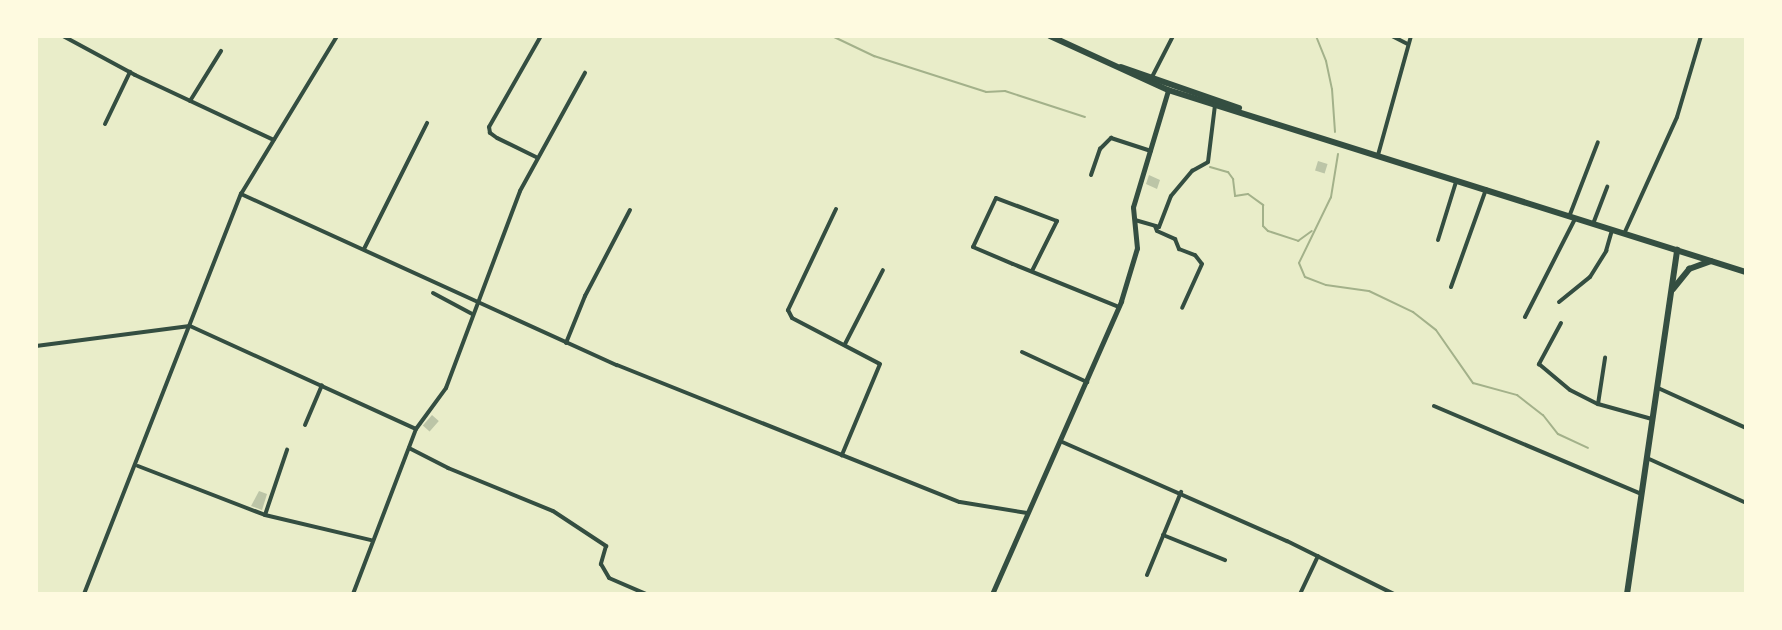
<!DOCTYPE html>
<style>
body{margin:0}
#map{position:relative;width:1782px;height:630px;overflow:hidden;background:#e9edc9;font-family:"DejaVu Sans",sans-serif}
div>[style]{position:absolute}
.stream>*{height:2px;margin:-1px;padding:0 1px;transform-origin:1px;border-radius:1px;background:#a3b18a}
.building>*{inset:0;background:#bcc5a7;transform-origin:0 0}
.minor>*{height:4px;margin:-2px;padding:0 2px;transform-origin:2px;border-radius:2px;background:#344e41}
.tertiary>*{height:5px;margin:-2.5px;padding:0 2.5px;transform-origin:2.5px;border-radius:2.5px;background:#344e41}
.primary>*{height:6px;margin:-3px;padding:0 3px;transform-origin:3px;border-radius:3px;background:#344e41}
span{translate:-50% -50%;white-space:nowrap;text-align:center;line-height:1.15;-webkit-text-stroke:7px #fefae0;paint-order:stroke}
.frame{position:absolute;inset:0;border:38px solid #fefae0;pointer-events:none}
</style>
<div id="map">
<div class="stream">
<i style="left:832px;top:36px;width:47px;rotate:25.5deg"></i>
<i style="left:874px;top:56px;width:118px;rotate:17.8deg"></i>
<i style="left:986px;top:92px;width:19px;rotate:-3deg"></i>
<i style="left:1005px;top:91px;width:84px;rotate:18deg"></i>
<i style="left:1316px;top:36px;width:27px;rotate:68deg"></i>
<i style="left:1326px;top:61px;width:29px;rotate:78deg"></i>
<i style="left:1332px;top:89px;width:43px;rotate:86deg"></i>
<i style="left:1338px;top:154px;width:44px;rotate:99.2deg"></i>
<i style="left:1331px;top:197px;width:73px;rotate:115.9deg"></i>
<i style="left:1299px;top:263px;width:15px;rotate:67deg"></i>
<i style="left:1305px;top:277px;width:22px;rotate:21deg"></i>
<i style="left:1326px;top:285px;width:43px;rotate:7.9deg"></i>
<i style="left:1369px;top:291px;width:49px;rotate:25.5deg"></i>
<i style="left:1413px;top:312px;width:29px;rotate:38deg"></i>
<i style="left:1436px;top:330px;width:65px;rotate:55.1deg"></i>
<i style="left:1473px;top:383px;width:46px;rotate:15.3deg"></i>
<i style="left:1517px;top:395px;width:33px;rotate:38deg"></i>
<i style="left:1543px;top:415px;width:24px;rotate:52deg"></i>
<i style="left:1558px;top:434px;width:33px;rotate:25deg"></i>
<i style="left:1210px;top:167px;width:19px;rotate:16deg"></i>
<i style="left:1228px;top:172px;width:9px;rotate:54deg"></i>
<i style="left:1233px;top:179px;width:17px;rotate:83deg"></i>
<i style="left:1235px;top:196px;width:13px;rotate:-9deg"></i>
<i style="left:1248px;top:194px;width:19px;rotate:36deg"></i>
<i style="left:1263px;top:205px;width:21px;rotate:90deg"></i>
<i style="left:1263px;top:226px;width:7px;rotate:45deg"></i>
<i style="left:1268px;top:231px;width:32px;rotate:18deg"></i>
<i style="left:1298px;top:241px;width:17px;rotate:-36deg"></i>
</div>
<div class="building">
<i style="left:1318px;top:161px;width:10px;height:10px;rotate:17deg"></i>
<i style="clip-path:polygon(1149px 175px,1160px 180px,1157px 189px,1146px 184px)"></i>
<i style="left:432px;top:415px;width:9px;height:14px;rotate:41deg"></i>
<i style="clip-path:polygon(259px 491px,267px 494px,262px 510px,251px 506px)"></i>
</div>
<div class="minor">
<i style="left:63px;top:36px;width:82px;rotate:28.4deg"></i>
<i style="left:135px;top:75px;width:153px;rotate:25.1deg"></i>
<i style="left:1392px;top:36px;width:18px;rotate:27deg"></i>
<i style="left:1533px;top:36px;width:1px"></i>
<i style="left:1152px;top:77px;width:46px;rotate:-62.9deg"></i>
<i style="left:190px;top:101px;width:59px;rotate:-58.2deg"></i>
<i style="left:105px;top:124px;width:58px;rotate:-64.3deg"></i>
<i style="left:1378px;top:155px;width:123px;rotate:-74.5deg"></i>
<i style="left:536px;top:157px;width:43px;rotate:-154deg"></i>
<i style="left:497px;top:138px;width:9px;rotate:-144deg"></i>
<i style="left:490px;top:133px;width:6px;rotate:-99deg"></i>
<i style="left:489px;top:127px;width:105px;rotate:-60.3deg"></i>
<i style="left:1091px;top:175px;width:28px;rotate:-71deg"></i>
<i style="left:1100px;top:149px;width:16px;rotate:-45deg"></i>
<i style="left:1111px;top:138px;width:42px;rotate:18deg"></i>
<i style="left:241px;top:194px;width:413px;rotate:24.5deg"></i>
<i style="left:617px;top:365px;width:369px;rotate:21.8deg"></i>
<i style="left:960px;top:502px;width:68px;rotate:9.3deg"></i>
<i style="left:836px;top:209px;width:112px;rotate:115.4deg"></i>
<i style="left:788px;top:310px;width:9px;rotate:63deg"></i>
<i style="left:792px;top:318px;width:99px;rotate:27.6deg"></i>
<i style="left:880px;top:364px;width:99px;rotate:112.7deg"></i>
<i style="left:1569px;top:217px;width:80px;rotate:-68.9deg"></i>
<i style="left:1135px;top:220px;width:25px;rotate:16deg"></i>
<i style="left:1159px;top:227px;width:33px;rotate:-69deg"></i>
<i style="left:1171px;top:196px;width:33px;rotate:-50deg"></i>
<i style="left:1192px;top:171px;width:18px;rotate:-29deg"></i>
<i style="left:1208px;top:162px;width:57px;rotate:-83deg"></i>
<i style="left:1593px;top:224px;width:40px;rotate:-69deg"></i>
<i style="left:1155px;top:226px;width:5px;rotate:68deg"></i>
<i style="left:1157px;top:231px;width:20px;rotate:24deg"></i>
<i style="left:1175px;top:239px;width:11px;rotate:68deg"></i>
<i style="left:1179px;top:249px;width:17px;rotate:21deg"></i>
<i style="left:1195px;top:255px;width:11px;rotate:52deg"></i>
<i style="left:1202px;top:264px;width:48px;rotate:114.4deg"></i>
<i style="left:1624px;top:234px;width:128px;rotate:-65.6deg"></i>
<i style="left:1677px;top:117px;width:84px;rotate:-73.5deg"></i>
<i style="left:1438px;top:240px;width:61px;rotate:-72.8deg"></i>
<i style="left:364px;top:249px;width:141px;rotate:-63.4deg"></i>
<i style="left:1032px;top:271px;width:56px;rotate:-63.4deg"></i>
<i style="left:1057px;top:221px;width:65px;rotate:-159.3deg"></i>
<i style="left:996px;top:198px;width:54px;rotate:115.1deg"></i>
<i style="left:973px;top:247px;width:43px;rotate:23deg"></i>
<i style="left:1013px;top:264px;width:114px;rotate:22.1deg"></i>
<i style="left:1451px;top:287px;width:104px;rotate:-70.3deg"></i>
<i style="left:433px;top:293px;width:44px;rotate:28.3deg"></i>
<i style="left:1559px;top:302px;width:40px;rotate:-39deg"></i>
<i style="left:1590px;top:277px;width:31px;rotate:-58deg"></i>
<i style="left:1606px;top:251px;width:22px;rotate:-74deg"></i>
<i style="left:1525px;top:317px;width:110px;rotate:-63deg"></i>
<i style="left:1561px;top:323px;width:47px;rotate:118.2deg"></i>
<i style="left:1539px;top:364px;width:40px;rotate:40deg"></i>
<i style="left:1570px;top:390px;width:31px;rotate:27deg"></i>
<i style="left:1598px;top:404px;width:56px;rotate:15.5deg"></i>
<i style="left:566px;top:343px;width:51px;rotate:-68deg"></i>
<i style="left:585px;top:296px;width:97px;rotate:-62.4deg"></i>
<i style="left:845px;top:344px;width:83px;rotate:-62.8deg"></i>
<i style="left:36px;top:346px;width:155px;rotate:-7.4deg"></i>
<i style="left:190px;top:326px;width:248px;rotate:24.5deg"></i>
<i style="left:1022px;top:352px;width:72px;rotate:24.8deg"></i>
<i style="left:1658px;top:388px;width:97px;rotate:24.4deg"></i>
<i style="left:1598px;top:404px;width:47px;rotate:-81.3deg"></i>
<i style="left:1434px;top:406px;width:225px;rotate:23deg"></i>
<i style="left:305px;top:425px;width:43px;rotate:-67deg"></i>
<i style="left:1060px;top:441px;width:248px;rotate:23.8deg"></i>
<i style="left:1287px;top:541px;width:119px;rotate:26.4deg"></i>
<i style="left:409px;top:448px;width:44px;rotate:27.1deg"></i>
<i style="left:448px;top:468px;width:113px;rotate:22.3deg"></i>
<i style="left:553px;top:511px;width:64px;rotate:33.4deg"></i>
<i style="left:606px;top:546px;width:19px;rotate:106deg"></i>
<i style="left:601px;top:564px;width:16px;rotate:60deg"></i>
<i style="left:609px;top:578px;width:40px;rotate:23.4deg"></i>
<i style="left:1647px;top:458px;width:109px;rotate:24.4deg"></i>
<i style="left:138px;top:466px;width:136px;rotate:21.1deg"></i>
<i style="left:265px;top:515px;width:109px;rotate:13.3deg"></i>
<i style="left:265px;top:515px;width:69px;rotate:-71.3deg"></i>
<i style="left:1163px;top:535px;width:67px;rotate:22deg"></i>
<i style="left:1147px;top:575px;width:90px;rotate:-67.7deg"></i>
<i style="left:84px;top:594px;width:430px;rotate:-68.6deg"></i>
<i style="left:241px;top:194px;width:185px;rotate:-58.7deg"></i>
<i style="left:353px;top:594px;width:177px;rotate:-69.1deg"></i>
<i style="left:416px;top:429px;width:51px;rotate:-53.8deg"></i>
<i style="left:446px;top:388px;width:210px;rotate:-69.4deg"></i>
<i style="left:520px;top:191px;width:135px;rotate:-61.2deg"></i>
<i style="left:1300px;top:594px;width:42px;rotate:-64.7deg"></i>
</div>
<div class="tertiary">
<i style="left:992px;top:594px;width:320px;rotate:-66.2deg"></i>
<i style="left:1121px;top:301px;width:55px;rotate:-73.2deg"></i>
<i style="left:1137px;top:248px;width:41px;rotate:-95.6deg"></i>
<i style="left:1133px;top:207px;width:122px;rotate:-73.3deg"></i>
</div>
<div class="primary">
<i style="left:1050px;top:36px;width:130px;rotate:24.6deg"></i>
<i style="left:1168px;top:90px;width:606px;rotate:17.48deg"></i>
<i style="left:1121px;top:67px;width:125px;rotate:19.2deg"></i>
<i style="left:1673px;top:289px;width:26px;rotate:-51deg"></i>
<i style="left:1689px;top:269px;width:23px;rotate:-20deg"></i>
<i style="left:1627px;top:594px;width:348px;rotate:-81.7deg"></i>
</div>
<div class="frame"></div>
</div>
